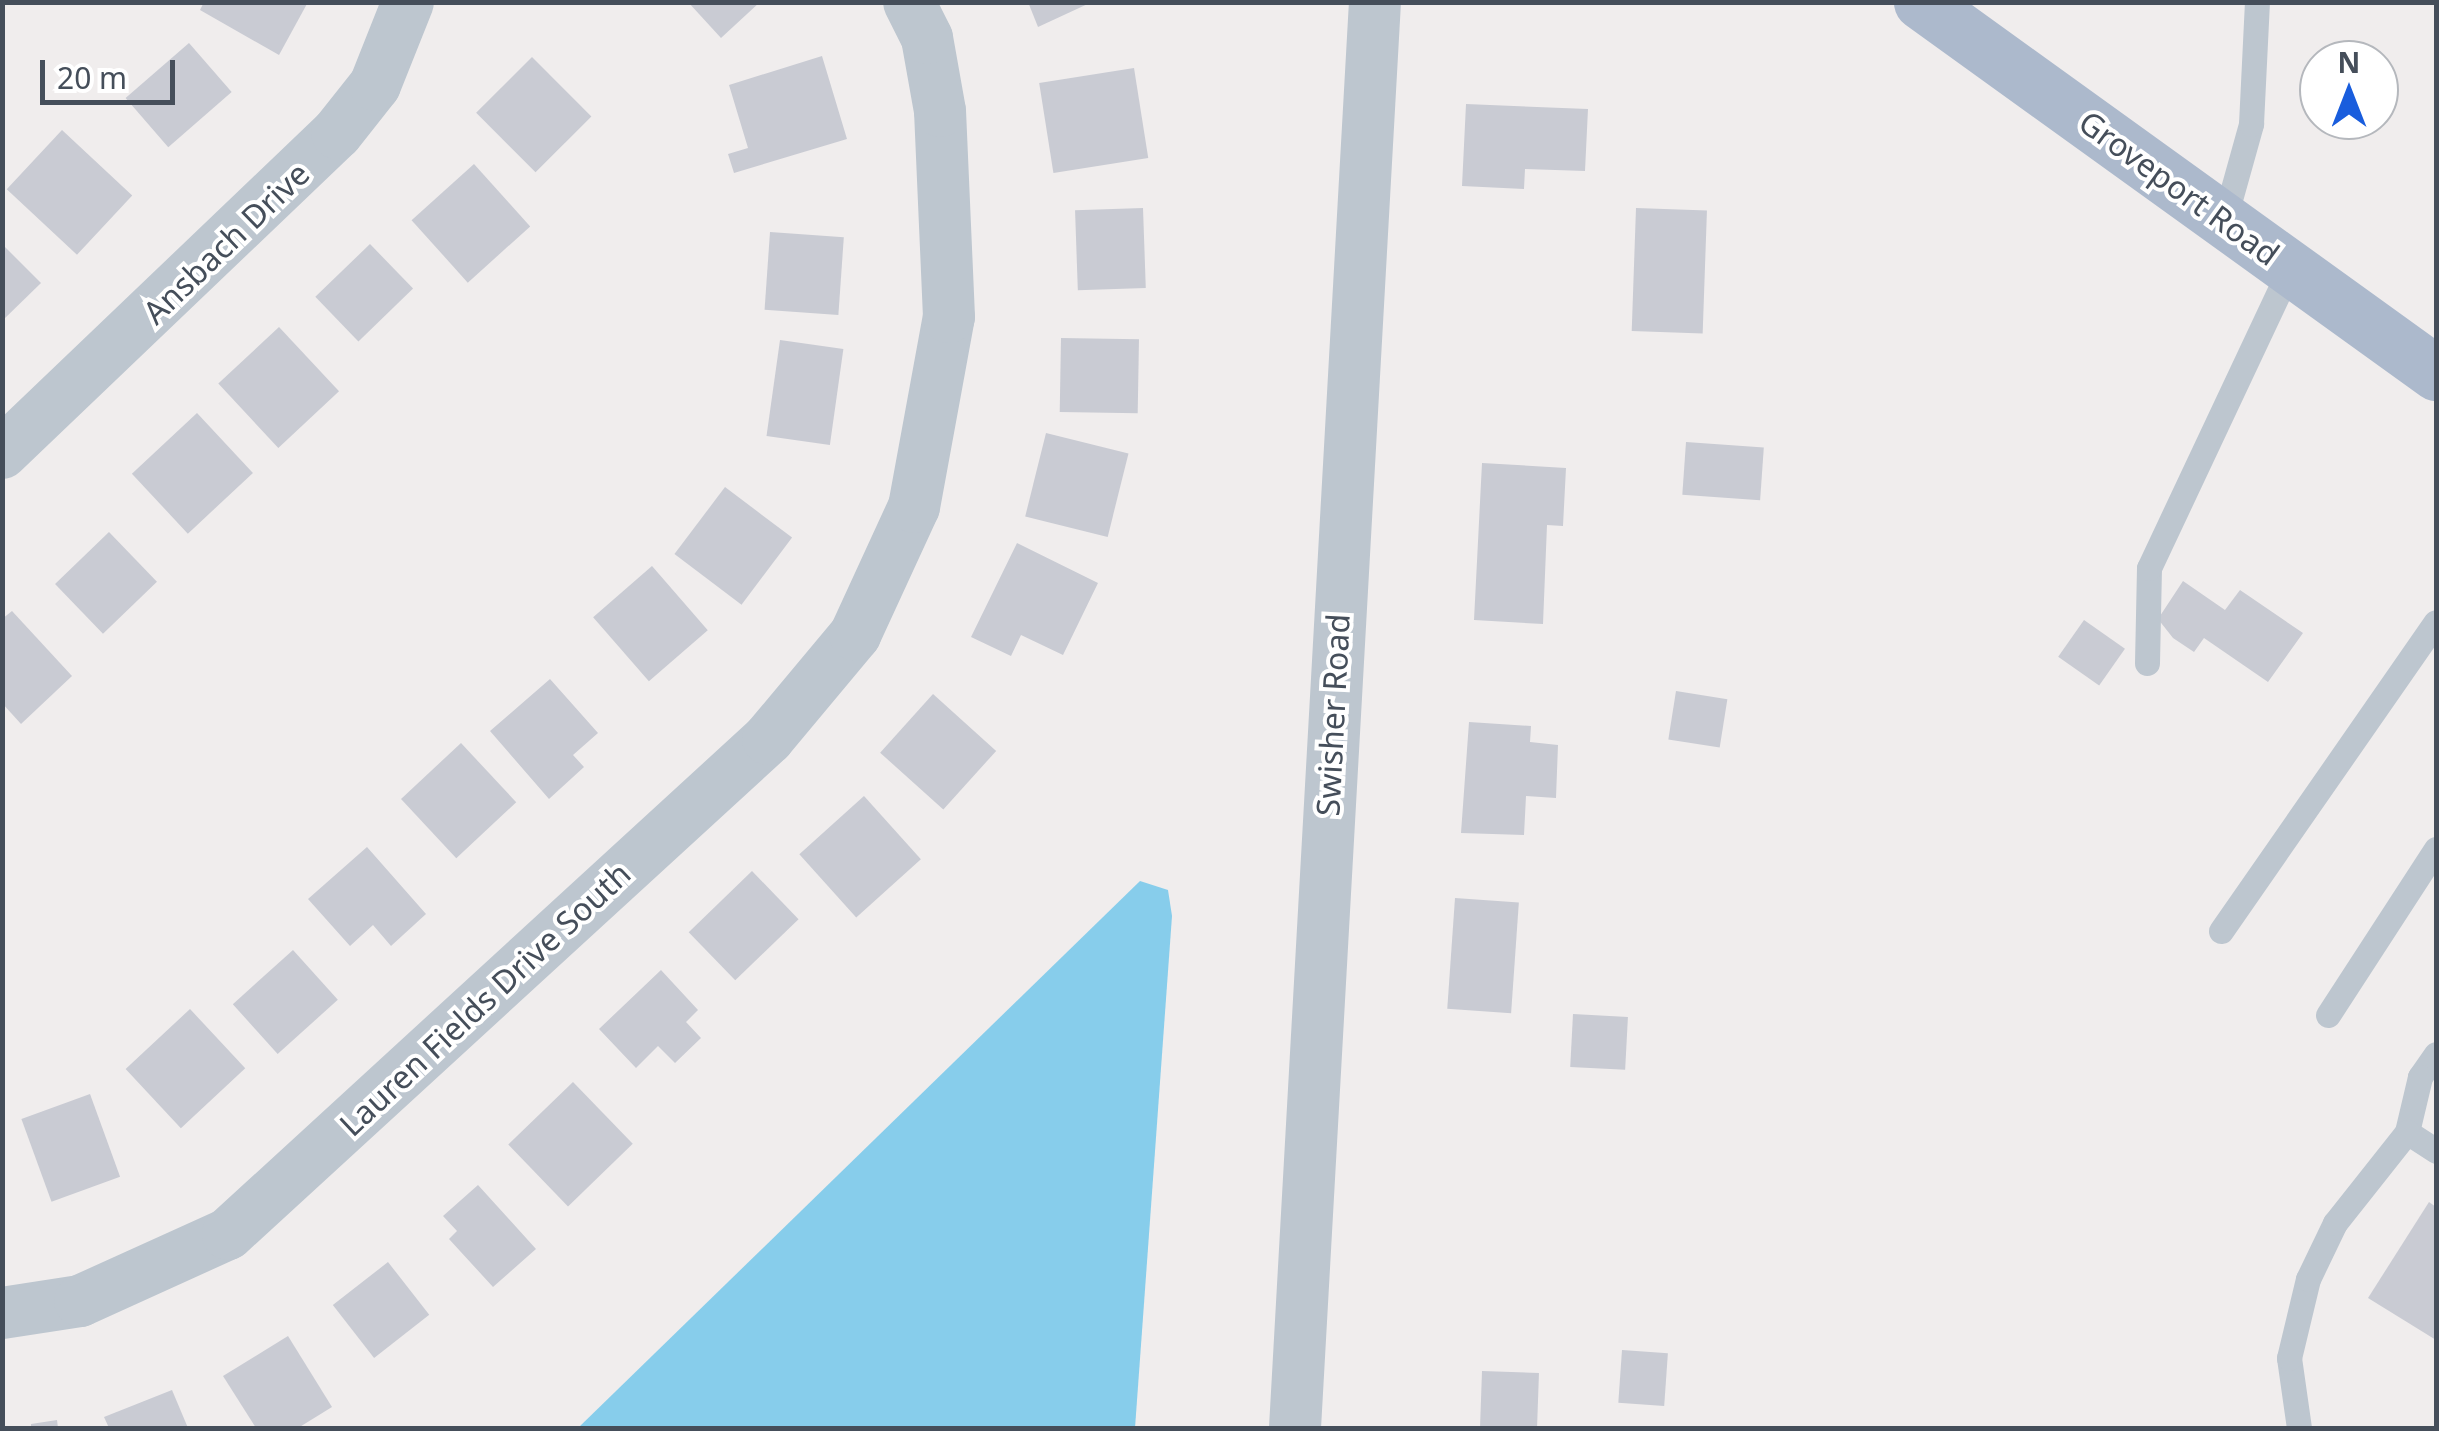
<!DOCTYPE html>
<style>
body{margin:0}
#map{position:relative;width:2439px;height:1431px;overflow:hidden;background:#f0eded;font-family:"Noto Sans",sans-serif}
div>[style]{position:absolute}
.water>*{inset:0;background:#87cdeb}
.building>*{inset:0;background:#c9cbd3;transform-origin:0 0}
.service>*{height:25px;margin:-12.5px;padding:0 12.5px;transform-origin:12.5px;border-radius:12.5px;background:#bdc6cf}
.minor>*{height:52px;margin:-26px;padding:0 26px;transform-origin:26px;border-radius:26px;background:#bdc6cf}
.primary>*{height:55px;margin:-27.5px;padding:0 27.5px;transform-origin:27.5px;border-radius:27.5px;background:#acb9cc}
span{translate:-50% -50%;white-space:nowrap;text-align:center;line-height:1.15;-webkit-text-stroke:8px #fff;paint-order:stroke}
.street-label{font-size:32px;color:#454e5a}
.frame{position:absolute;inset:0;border:5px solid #454e5a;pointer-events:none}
.north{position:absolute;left:2299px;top:40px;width:100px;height:100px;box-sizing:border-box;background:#fff;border:2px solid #b5b8bd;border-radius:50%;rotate:0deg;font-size:28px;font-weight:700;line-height:40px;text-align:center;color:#454e5a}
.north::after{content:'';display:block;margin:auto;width:35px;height:45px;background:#195ddd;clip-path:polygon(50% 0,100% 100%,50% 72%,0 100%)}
.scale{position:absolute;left:40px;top:60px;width:135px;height:45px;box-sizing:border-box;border:5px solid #454e5a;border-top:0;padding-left:12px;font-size:30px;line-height:35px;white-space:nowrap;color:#454e5a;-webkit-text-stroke:8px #fff;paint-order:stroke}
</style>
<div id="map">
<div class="water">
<i style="clip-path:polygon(1140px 881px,1168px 890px,1172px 916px,1135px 1428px,578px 1428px)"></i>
</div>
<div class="building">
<i style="clip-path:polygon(204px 2px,308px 2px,279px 55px,200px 10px)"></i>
<i style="clip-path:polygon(688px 2px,760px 2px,721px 38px)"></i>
<i style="clip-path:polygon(1028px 2px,1092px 2px,1038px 27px)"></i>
<i style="left:189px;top:43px;width:65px;height:84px;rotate:49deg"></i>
<i style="clip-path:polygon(822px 56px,847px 139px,734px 173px,728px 154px,748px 148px,729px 85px)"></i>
<i style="left:532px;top:57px;width:84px;height:79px;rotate:45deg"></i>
<i style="left:1134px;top:68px;width:91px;height:96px;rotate:81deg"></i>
<i style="clip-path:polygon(1466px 104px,1588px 109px,1585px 171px,1525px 169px,1524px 189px,1462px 186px)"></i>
<i style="left:62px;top:130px;width:96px;height:81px;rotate:43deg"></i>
<i style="left:474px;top:164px;width:84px;height:84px;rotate:48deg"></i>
<i style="left:1143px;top:208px;width:80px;height:68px;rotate:88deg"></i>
<i style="left:1636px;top:208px;width:71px;height:123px;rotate:2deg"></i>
<i style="left:770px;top:232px;width:74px;height:78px;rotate:4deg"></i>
<i style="clip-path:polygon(2px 244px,41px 283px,2px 321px)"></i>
<i style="left:370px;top:244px;width:62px;height:76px;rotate:46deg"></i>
<i style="left:279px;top:327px;width:88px;height:83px;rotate:47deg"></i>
<i style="left:1061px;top:338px;width:78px;height:74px;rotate:1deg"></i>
<i style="left:780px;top:340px;width:64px;height:97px;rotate:8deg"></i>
<i style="left:197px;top:413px;width:82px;height:89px;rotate:47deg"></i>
<i style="left:1046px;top:433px;width:85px;height:86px;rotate:14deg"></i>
<i style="left:1686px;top:442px;width:78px;height:53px;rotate:4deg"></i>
<i style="clip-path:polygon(1482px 463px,1566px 468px,1563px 526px,1547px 525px,1543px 624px,1474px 620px)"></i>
<i style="left:725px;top:487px;width:84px;height:84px;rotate:37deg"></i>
<i style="left:109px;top:532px;width:69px;height:75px;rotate:46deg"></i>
<i style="clip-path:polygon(1017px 543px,1098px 583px,1063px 655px,1021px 635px,1011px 656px,971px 637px)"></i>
<i style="left:652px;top:566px;width:85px;height:78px;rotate:49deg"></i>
<i style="clip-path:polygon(2183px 581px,2225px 610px,2240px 590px,2303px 633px,2268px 682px,2204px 638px,2194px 652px,2173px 638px,2158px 619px)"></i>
<i style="clip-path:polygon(12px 611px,72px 676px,21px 724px,2px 703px,2px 619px)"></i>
<i style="left:2084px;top:620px;width:50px;height:45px;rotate:35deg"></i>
<i style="clip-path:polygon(550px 679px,598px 733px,573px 755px,584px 767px,549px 799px,490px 731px)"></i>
<i style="left:1676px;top:691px;width:52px;height:49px;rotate:9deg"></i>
<i style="left:933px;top:694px;width:85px;height:79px;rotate:42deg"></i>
<i style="clip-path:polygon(1469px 722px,1531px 726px,1530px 742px,1558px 745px,1556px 798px,1526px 796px,1524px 835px,1461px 833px)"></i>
<i style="left:461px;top:743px;width:81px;height:82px;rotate:47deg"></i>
<i style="left:864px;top:796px;width:85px;height:87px;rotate:48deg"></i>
<i style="clip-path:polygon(367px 847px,426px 914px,391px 946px,373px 925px,350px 946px,308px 899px)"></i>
<i style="left:752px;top:871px;width:67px;height:88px;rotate:46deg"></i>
<i style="left:1455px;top:898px;width:64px;height:111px;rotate:4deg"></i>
<i style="left:293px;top:950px;width:67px;height:81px;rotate:48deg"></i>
<i style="clip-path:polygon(661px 970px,698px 1010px,686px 1022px,701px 1038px,675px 1063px,658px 1046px,636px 1068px,599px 1029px)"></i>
<i style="left:190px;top:1009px;width:81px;height:88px;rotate:47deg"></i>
<i style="left:1573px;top:1014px;width:55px;height:53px;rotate:3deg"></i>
<i style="left:573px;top:1082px;width:86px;height:90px;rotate:46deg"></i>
<i style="left:90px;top:1094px;width:88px;height:73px;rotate:70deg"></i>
<i style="clip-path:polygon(478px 1185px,536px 1249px,493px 1287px,449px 1239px,457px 1231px,443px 1216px)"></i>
<i style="clip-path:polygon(2429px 1202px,2436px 1207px,2436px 1340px,2368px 1298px)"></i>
<i style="left:388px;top:1262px;width:67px;height:70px;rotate:52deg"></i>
<i style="clip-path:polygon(288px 1336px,332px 1407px,298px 1428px,256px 1428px,223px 1376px)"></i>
<i style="left:1622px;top:1350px;width:46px;height:53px;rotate:4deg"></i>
<i style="left:1482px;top:1371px;width:57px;height:57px;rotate:2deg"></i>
<i style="clip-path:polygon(172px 1390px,188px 1428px,109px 1428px,104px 1417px)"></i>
<i style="clip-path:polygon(57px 1420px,58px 1428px,31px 1428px,31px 1424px)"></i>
</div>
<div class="service">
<i style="left:2224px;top:221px;width:101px;rotate:-74.4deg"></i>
<i style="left:2251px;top:124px;width:122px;rotate:-87.2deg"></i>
<i style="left:2147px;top:663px;width:95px;rotate:-88.8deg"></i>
<i style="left:2149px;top:568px;width:331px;rotate:-64.8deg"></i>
<i style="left:2221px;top:931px;width:376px;rotate:-55.2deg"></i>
<i style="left:2328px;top:1015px;width:198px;rotate:-57deg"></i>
<i style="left:2436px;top:1054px;width:28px;rotate:125deg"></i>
<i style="left:2420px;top:1077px;width:57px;rotate:103.3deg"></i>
<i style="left:2407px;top:1132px;width:35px;rotate:33deg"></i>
<i style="left:2299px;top:1428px;width:71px;rotate:-98.1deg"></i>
<i style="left:2289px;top:1358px;width:81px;rotate:-76.5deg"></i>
<i style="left:2308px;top:1279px;width:62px;rotate:-64.3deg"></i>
<i style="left:2335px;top:1223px;width:116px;rotate:-51.6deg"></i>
</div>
<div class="minor">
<i style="left:2px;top:453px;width:463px;rotate:-43.7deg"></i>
<i style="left:337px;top:133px;width:61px;rotate:-51.6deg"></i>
<i style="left:375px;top:85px;width:89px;rotate:-68.3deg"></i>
<i style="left:2px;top:1313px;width:79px;rotate:-8.7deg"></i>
<i style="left:80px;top:1301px;width:162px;rotate:-24.4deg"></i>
<i style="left:228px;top:1234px;width:733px;rotate:-42.51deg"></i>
<i style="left:768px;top:739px;width:136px;rotate:-50.1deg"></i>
<i style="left:855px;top:635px;width:141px;rotate:-65.3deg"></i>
<i style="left:914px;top:507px;width:193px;rotate:-79.6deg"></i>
<i style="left:949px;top:317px;width:206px;rotate:-92.5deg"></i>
<i style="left:940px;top:111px;width:74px;rotate:-100.1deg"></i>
<i style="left:927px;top:38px;width:40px;rotate:-116.6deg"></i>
<i style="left:1295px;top:1428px;width:1428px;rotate:-86.79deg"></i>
</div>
<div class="primary">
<i style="left:1921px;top:2px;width:635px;rotate:35.77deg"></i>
</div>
<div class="street-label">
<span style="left:2179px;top:188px;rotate:36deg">Groveport Road</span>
<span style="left:226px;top:243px;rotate:-44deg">Ansbach Drive</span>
<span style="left:1333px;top:715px;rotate:-87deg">Swisher Road</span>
<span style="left:485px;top:999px;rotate:-43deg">Lauren Fields Drive South</span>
</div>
<div class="frame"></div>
<div class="north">N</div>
<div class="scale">20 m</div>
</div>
